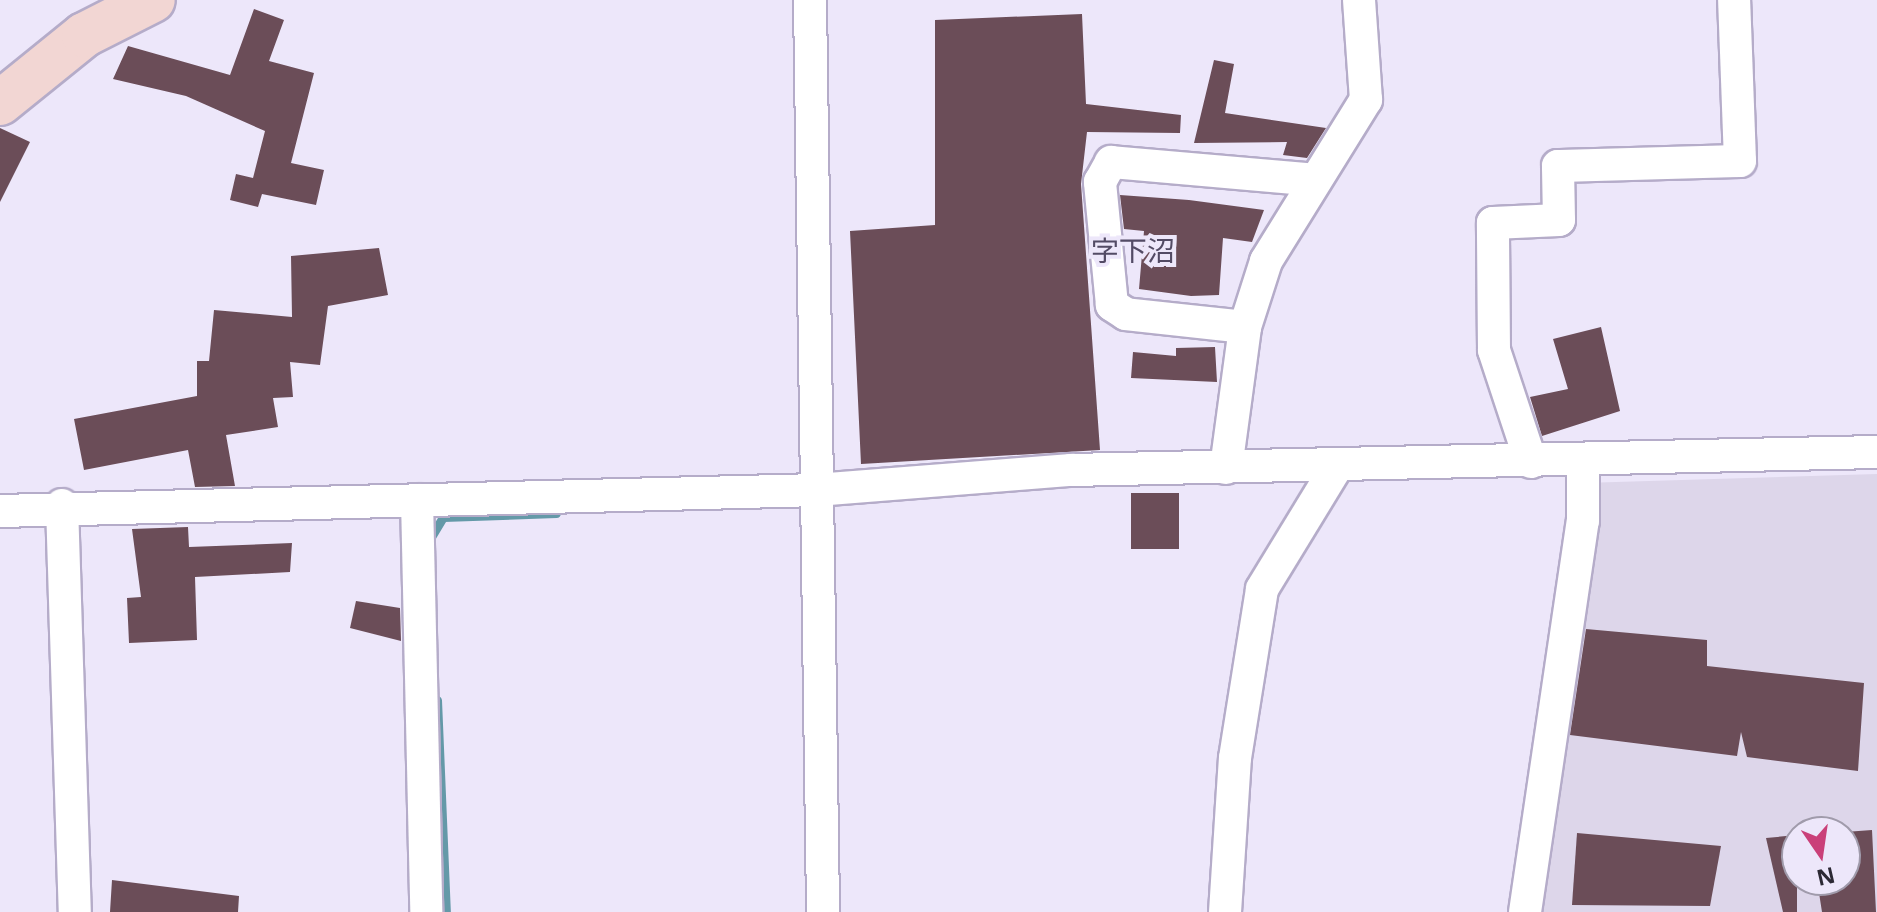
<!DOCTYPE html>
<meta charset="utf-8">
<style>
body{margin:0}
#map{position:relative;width:1877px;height:912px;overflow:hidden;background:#ede7fa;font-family:"Noto Sans","Noto Sans JP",sans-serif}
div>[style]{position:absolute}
.industrial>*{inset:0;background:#ddd6ea}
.stream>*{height:9px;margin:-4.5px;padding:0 4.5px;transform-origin:4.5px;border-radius:4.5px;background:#6499a8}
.building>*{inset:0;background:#6b4d58;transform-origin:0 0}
.roads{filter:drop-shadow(2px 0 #b5acc9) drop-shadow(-2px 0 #b5acc9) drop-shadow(0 2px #b5acc9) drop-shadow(0 -2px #b5acc9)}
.street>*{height:32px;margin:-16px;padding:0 16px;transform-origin:16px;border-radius:16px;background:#fff}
.secondary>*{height:44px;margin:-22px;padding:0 22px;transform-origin:22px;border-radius:22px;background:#f2d6d3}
span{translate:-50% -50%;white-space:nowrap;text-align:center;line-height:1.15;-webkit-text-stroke:8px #ede7fa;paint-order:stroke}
.quarter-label{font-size:28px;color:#534b65}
.north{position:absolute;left:1781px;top:816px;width:80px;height:80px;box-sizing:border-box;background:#ede7fa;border:2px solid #a09bab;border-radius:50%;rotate:167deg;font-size:22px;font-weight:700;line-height:32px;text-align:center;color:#2c2934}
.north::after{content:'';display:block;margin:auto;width:28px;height:36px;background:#ca4079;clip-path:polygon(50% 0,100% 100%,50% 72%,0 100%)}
</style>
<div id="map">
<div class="industrial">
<i style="clip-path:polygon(evenodd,1877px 474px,1877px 912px,1526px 912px,1583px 483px,1877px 474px,1797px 832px,1845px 832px,1845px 880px,1797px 880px,1797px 832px)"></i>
</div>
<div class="stream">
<i style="left:431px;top:537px;width:23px;rotate:-59deg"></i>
<i style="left:443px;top:517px;width:113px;rotate:-2deg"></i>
<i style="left:437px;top:700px;width:212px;rotate:87.6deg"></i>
</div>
<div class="building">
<i style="clip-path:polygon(254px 9px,284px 20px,269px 61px,314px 73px,291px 163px,324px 170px,316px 205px,262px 194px,258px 207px,230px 200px,236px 174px,253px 178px,265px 131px,186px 96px,113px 79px,128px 46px,230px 75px)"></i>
<i style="clip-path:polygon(1082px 14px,1086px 104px,1181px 115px,1180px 133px,1087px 132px,1081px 184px,1100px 450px,861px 464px,850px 231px,935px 225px,935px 20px)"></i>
<i style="clip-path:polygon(1214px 60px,1234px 64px,1225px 113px,1326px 128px,1307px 158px,1283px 155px,1287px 142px,1194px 143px)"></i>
<i style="clip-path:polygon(0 128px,30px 142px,0 202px)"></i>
<i style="clip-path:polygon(1120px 195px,1189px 200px,1264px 210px,1252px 242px,1223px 238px,1219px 295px,1191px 296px,1139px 289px,1144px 231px,1124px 229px)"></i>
<i style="clip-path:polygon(379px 248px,388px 295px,328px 306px,320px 365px,290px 362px,293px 397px,273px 398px,278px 427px,226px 435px,235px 486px,195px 487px,188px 450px,84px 470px,74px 419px,197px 396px,197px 361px,209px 361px,214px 310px,292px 317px,291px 256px)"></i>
<i style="clip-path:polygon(1601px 327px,1620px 411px,1542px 436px,1530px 397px,1568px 389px,1553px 339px)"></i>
<i style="clip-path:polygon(1215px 347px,1217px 382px,1131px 378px,1133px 352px,1176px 356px,1176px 348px)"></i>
<i style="left:1131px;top:493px;width:48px;height:56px"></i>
<i style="clip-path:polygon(188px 527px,189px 547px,292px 543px,290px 572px,195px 577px,197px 640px,129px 643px,127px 598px,141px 597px,132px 529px)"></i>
<i style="clip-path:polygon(356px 601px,400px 608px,401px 641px,350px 628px)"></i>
<i style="clip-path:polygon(1586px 629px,1707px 640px,1707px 666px,1864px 683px,1858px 771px,1747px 757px,1741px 732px,1737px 756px,1570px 735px)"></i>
<i style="clip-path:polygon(1872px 830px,1876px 912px,1822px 912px,1817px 880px,1845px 880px,1845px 832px)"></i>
<i style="clip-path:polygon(1577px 833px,1721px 846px,1710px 906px,1572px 905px)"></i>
<i style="clip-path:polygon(1797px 835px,1797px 912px,1783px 912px,1766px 838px)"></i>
<i style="clip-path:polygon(112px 880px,239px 896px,238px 912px,110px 912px)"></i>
</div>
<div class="roads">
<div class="street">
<i style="left:810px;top:0;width:912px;rotate:89.18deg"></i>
<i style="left:1245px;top:327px;width:120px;rotate:-173.8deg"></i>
<i style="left:1126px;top:314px;width:17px;rotate:-147deg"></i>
<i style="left:1112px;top:305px;width:124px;rotate:-95.6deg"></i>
<i style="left:1100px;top:182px;width:23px;rotate:-61deg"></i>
<i style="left:1111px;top:162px;width:205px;rotate:5deg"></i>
<i style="left:1531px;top:462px;width:118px;rotate:-108.3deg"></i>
<i style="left:1494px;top:350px;width:127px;rotate:-90.5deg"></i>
<i style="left:1493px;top:223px;width:66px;rotate:-2.6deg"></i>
<i style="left:1559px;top:220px;width:54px;rotate:-91.1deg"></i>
<i style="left:1558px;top:166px;width:182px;rotate:-1.6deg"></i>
<i style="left:1740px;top:161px;width:161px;rotate:-92.1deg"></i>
<i style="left:1226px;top:468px;width:142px;rotate:-82.3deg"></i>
<i style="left:1245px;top:327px;width:69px;rotate:-72.3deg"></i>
<i style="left:1266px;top:261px;width:190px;rotate:-58.2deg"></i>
<i style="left:1366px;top:100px;width:100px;rotate:-94deg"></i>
<i style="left:417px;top:500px;width:412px;rotate:88.7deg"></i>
<i style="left:62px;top:505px;width:407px;rotate:88.2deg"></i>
<i style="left:0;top:511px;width:816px;rotate:-1.47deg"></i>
<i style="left:816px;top:490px;width:256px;rotate:-4.5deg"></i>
<i style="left:1071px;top:470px;width:806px;rotate:-1.28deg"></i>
<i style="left:1225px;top:912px;width:154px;rotate:-86.3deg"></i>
<i style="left:1235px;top:758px;width:171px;rotate:-80.9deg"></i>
<i style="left:1262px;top:589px;width:144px;rotate:-58.6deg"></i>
<i style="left:1525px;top:912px;width:395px;rotate:-81.6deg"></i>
<i style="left:1583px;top:521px;width:59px;rotate:-90deg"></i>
</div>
<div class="secondary">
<i style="left:0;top:103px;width:108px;rotate:-39deg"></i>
<i style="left:84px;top:35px;width:77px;rotate:-26.9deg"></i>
</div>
</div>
<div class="quarter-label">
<span style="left:1133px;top:250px">字下沼</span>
</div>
<div class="north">N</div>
</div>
